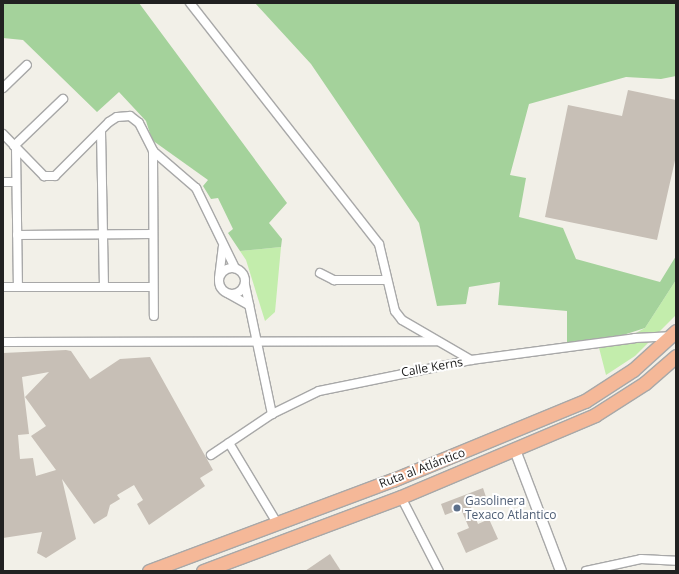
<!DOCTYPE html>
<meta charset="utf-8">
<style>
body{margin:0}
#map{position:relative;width:679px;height:574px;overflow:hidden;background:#f2f0e8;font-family:"Open Sans",sans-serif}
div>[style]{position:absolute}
.grass>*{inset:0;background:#c3edac}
.forest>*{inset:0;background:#a4d29b}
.building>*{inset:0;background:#c7bfb6}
.roads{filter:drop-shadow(1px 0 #a8a8a8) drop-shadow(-1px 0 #a8a8a8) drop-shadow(0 1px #a8a8a8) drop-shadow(0 -1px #a8a8a8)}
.minor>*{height:8px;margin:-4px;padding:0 4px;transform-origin:4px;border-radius:4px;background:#fff}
.minor>.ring{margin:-4px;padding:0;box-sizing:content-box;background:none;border:8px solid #fff;border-radius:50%}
.tertiary>*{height:10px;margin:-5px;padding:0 5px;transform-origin:5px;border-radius:5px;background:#fff}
.trunk>*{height:13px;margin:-6.5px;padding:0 6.5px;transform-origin:6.5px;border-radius:6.5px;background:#f5b898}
.dots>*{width:11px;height:11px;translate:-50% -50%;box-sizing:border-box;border:2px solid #fff;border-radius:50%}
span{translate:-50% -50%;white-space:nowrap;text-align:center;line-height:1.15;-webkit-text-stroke:4px #fff;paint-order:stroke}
.street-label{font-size:12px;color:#212121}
.service-label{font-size:12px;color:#4e5e75}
.left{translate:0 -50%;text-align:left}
.frame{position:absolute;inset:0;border:4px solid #212121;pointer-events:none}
</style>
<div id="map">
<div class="grass">
<i style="clip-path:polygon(281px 247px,275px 312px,265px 321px,246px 260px,240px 251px)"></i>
<i style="clip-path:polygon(676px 280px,676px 315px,635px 356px,606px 375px,597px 340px,634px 334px,645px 328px)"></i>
</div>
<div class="forest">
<i style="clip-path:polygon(3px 3px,139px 3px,287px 203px,269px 223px,282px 239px,281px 247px,240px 251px,228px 233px,233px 229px,218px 198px,211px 199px,203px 186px,208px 180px,152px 140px,146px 121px,119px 92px,97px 112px,23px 40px,3px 38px)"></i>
<i style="clip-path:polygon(255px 3px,676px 3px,676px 76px,661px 79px,626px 77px,529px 104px,510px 175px,526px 178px,519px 217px,563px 228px,576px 259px,660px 282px,676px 256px,676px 280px,645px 328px,617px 337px,567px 344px,567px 311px,498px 305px,500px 282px,469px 287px,466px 304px,437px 306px,419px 223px,311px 64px)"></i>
</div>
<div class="building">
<i style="clip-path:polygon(628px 90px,676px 100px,676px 156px,657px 240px,545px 217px,568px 105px,622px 116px)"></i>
<i style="clip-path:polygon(evenodd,66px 350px,71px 351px,90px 379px,120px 359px,150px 357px,213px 470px,200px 478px,205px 486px,149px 525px,137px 504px,143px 500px,134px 485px,117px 495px,120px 499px,110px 505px,107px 516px,94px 524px,62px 479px,76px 539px,46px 558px,37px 553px,42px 532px,3px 538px,3px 353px,66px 350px,49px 372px,25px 397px,46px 426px,31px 436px,56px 470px,36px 476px,33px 458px,20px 459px,18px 435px,29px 434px,22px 377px,49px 372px)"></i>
<i style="clip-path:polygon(483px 488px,487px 500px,471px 507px,478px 524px,489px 519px,498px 539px,466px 553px,457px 533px,469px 528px,461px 509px,445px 515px,441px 504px)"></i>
<i style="clip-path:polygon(330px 554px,341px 571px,305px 571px)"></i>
</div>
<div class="roads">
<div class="minor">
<i style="left:190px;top:3px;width:306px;rotate:51.9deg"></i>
<i style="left:379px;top:244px;width:69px;rotate:76.6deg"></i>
<i style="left:395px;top:311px;width:11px;rotate:52deg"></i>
<i style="left:402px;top:320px;width:80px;rotate:30.1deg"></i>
<i style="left:3px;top:88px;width:33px;rotate:-44deg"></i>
<i style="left:101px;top:131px;width:156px;rotate:88.9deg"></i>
<i style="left:3px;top:134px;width:59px;rotate:45.7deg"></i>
<i style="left:44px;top:176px;width:11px"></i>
<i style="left:55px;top:176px;width:76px;rotate:-45deg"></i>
<i style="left:109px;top:122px;width:9px;rotate:-32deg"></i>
<i style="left:117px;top:117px;width:13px;rotate:-4deg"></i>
<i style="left:130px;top:116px;width:11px;rotate:38deg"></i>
<i style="left:139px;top:123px;width:31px;rotate:63deg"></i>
<i style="left:153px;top:151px;width:57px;rotate:40.7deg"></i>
<i style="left:196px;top:188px;width:89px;rotate:64deg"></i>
<i style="left:14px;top:146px;width:68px;rotate:-43.8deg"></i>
<i style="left:16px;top:148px;width:139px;rotate:89.2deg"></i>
<i style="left:153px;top:151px;width:165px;rotate:89.7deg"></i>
<i style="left:3px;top:182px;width:13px"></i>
<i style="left:17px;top:235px;width:136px;rotate:-0.4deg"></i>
<i class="ring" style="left:219px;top:268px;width:18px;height:18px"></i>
<i style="left:320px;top:273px;width:16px;rotate:27deg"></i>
<i style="left:334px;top:280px;width:53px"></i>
<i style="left:219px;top:278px;width:31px;rotate:-83deg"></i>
<i style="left:245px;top:285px;width:132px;rotate:78.2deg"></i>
<i style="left:3px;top:287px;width:150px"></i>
<i style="left:229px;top:294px;width:23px;rotate:29deg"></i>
<i style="left:3px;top:342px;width:433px;rotate:-0.1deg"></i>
<i style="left:229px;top:443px;width:93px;rotate:59deg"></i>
<i style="left:211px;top:455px;width:73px;rotate:-33.9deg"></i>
<i style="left:272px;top:414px;width:52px;rotate:-26.1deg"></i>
<i style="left:319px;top:391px;width:155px;rotate:-11.5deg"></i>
<i style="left:471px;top:360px;width:165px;rotate:-7.6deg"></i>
<i style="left:635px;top:338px;width:35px;rotate:-3deg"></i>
<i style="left:401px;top:497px;width:83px;rotate:62.8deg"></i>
<i style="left:586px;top:571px;width:56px;rotate:-12.3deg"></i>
<i style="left:641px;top:559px;width:35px;rotate:3deg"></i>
</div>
<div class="tertiary">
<i style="left:515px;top:450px;width:129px;rotate:69.2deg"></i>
</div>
<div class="trunk">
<i style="left:149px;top:571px;width:260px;rotate:-20.5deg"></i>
<i style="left:393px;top:480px;width:208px;rotate:-22.4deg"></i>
<i style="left:585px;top:401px;width:57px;rotate:-32.9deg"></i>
<i style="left:633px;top:370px;width:58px;rotate:-42.2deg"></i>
<i style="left:203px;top:571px;width:211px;rotate:-20.5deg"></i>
<i style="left:401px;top:497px;width:211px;rotate:-22.9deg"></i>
<i style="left:595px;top:415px;width:59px;rotate:-32.6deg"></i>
<i style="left:645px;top:383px;width:41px;rotate:-41.1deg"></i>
</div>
</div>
<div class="dots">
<i style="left:457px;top:508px;background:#5c6f8a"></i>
</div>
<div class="street-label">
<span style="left:432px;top:367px;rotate:-10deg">Calle Kerns</span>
<span style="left:422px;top:468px;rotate:-21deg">Ruta al Atlántico</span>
</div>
<div class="service-label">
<span class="left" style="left:465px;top:508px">Gasolinera<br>Texaco Atlantico</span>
</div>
<div class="frame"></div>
</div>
